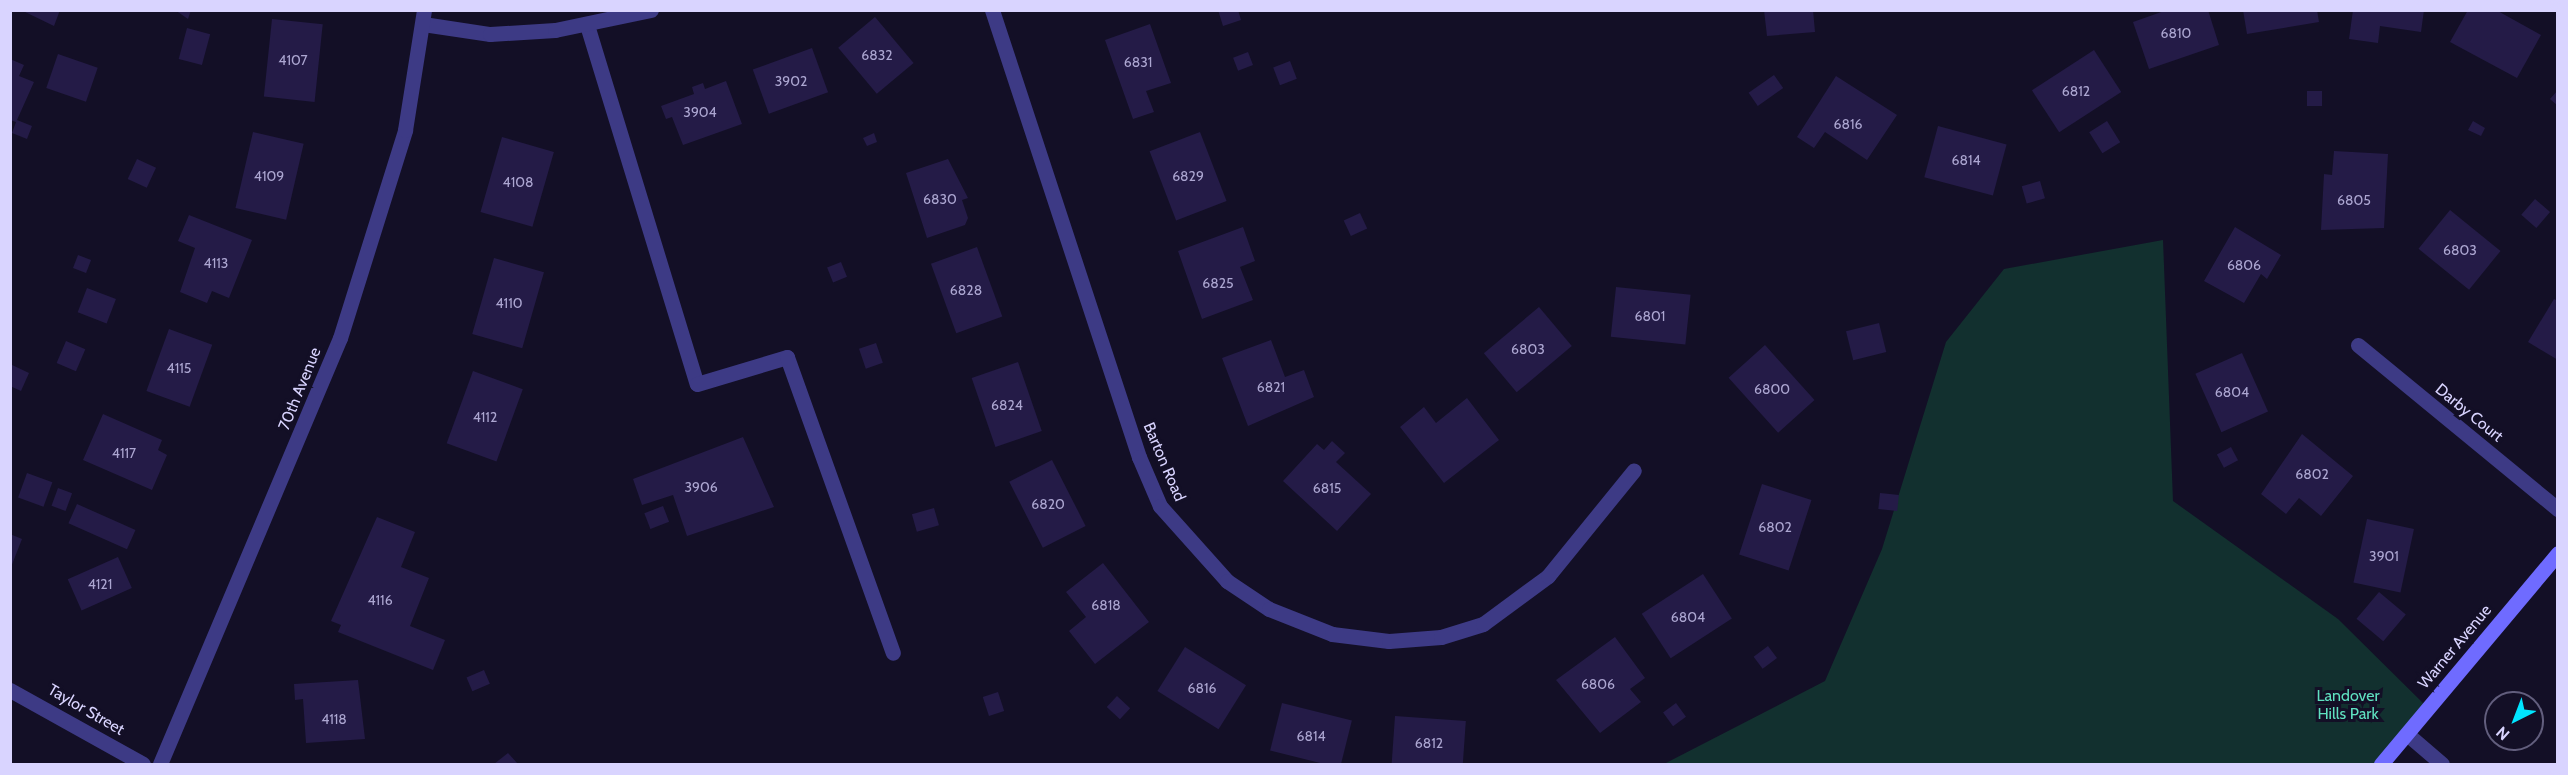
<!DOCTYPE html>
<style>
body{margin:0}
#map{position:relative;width:2568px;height:775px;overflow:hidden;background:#130f26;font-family:Cabin,sans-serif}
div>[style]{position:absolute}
.green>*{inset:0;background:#12302f}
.building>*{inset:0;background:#241b47;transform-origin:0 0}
.lane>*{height:15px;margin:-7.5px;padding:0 7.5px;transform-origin:7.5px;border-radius:7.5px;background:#3d3a85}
.street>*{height:15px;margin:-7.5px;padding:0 7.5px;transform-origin:7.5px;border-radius:7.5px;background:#3d3a85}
.secondary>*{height:15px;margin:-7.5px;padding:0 7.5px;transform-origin:7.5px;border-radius:7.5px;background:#6f6bff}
span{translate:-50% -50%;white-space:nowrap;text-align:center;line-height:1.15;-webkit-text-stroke:6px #130f26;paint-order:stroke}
.number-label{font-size:14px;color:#aca6d1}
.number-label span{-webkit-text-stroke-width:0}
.street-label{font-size:16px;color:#d9d4ff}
.park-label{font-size:16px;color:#5fe0c0}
.frame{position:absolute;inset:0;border:12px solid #d9d4ff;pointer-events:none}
.north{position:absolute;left:2484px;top:691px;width:60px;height:60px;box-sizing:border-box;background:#130f26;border:2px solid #625e7d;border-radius:50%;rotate:222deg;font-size:16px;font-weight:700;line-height:24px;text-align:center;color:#d9d4ff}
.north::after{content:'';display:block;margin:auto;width:21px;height:27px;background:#00e5ff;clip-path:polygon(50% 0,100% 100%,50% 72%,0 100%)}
</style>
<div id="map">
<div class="green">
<i style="clip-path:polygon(2163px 240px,2173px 501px,2338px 619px,2428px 708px,2382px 764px,1664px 764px,1825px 681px,1882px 549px,1946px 342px,2004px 269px)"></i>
</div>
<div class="building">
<i style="clip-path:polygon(21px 10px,60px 10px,54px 26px)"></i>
<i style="clip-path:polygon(175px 10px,191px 10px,188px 19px)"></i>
<i style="clip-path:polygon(1218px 10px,1238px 10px,1241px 20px,1223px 26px)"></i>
<i style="clip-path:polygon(1764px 10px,1813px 10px,1815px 32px,1767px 36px)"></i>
<i style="clip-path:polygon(2167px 10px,2208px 10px,2219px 45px,2149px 69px,2133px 22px)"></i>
<i style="clip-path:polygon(2243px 10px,2317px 10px,2319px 22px,2247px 34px)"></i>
<i style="clip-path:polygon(2353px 10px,2424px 10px,2421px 32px,2380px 26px,2378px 43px,2349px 39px)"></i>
<i style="clip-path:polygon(2468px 10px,2496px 10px,2541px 35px,2517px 78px,2450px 42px)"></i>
<i style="left:875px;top:17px;width:60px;height:48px;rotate:50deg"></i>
<i style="left:272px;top:19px;width:51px;height:78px;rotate:6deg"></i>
<i style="clip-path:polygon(1150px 24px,1171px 83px,1146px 91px,1154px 112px,1133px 119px,1105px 40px)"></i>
<i style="left:187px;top:28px;width:24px;height:32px;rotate:15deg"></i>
<i style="left:812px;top:48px;width:47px;height:63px;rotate:70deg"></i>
<i style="left:2094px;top:50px;width:50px;height:74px;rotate:57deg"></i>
<i style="left:1248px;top:52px;width:14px;height:16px;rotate:69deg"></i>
<i style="left:58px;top:54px;width:42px;height:36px;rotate:19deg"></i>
<i style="clip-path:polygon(10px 59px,24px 65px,19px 76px,34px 82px,17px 120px,32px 126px,27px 139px,12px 133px,16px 122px,10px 120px)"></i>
<i style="left:1290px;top:61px;width:19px;height:18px;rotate:69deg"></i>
<i style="left:1774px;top:75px;width:16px;height:31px;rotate:55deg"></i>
<i style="clip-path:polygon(1836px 76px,1897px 115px,1867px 160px,1825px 132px,1814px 148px,1797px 137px)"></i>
<i style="clip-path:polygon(726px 81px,742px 124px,683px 145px,672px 117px,666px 119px,661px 106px,694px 94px,692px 87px,703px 83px,705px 89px)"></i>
<i style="clip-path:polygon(2558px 90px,2558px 106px,2550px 99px)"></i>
<i style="left:2307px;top:91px;width:15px;height:15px"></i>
<i style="left:2107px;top:121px;width:25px;height:21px;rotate:58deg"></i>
<i style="clip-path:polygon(2473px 121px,2485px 128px,2481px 136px,2468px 130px)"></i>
<i style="left:1938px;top:126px;width:71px;height:53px;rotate:15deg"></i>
<i style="left:253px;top:132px;width:52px;height:78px;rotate:13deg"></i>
<i style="left:1200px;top:132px;width:74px;height:54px;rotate:69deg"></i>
<i style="clip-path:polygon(874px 133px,877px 142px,867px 146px,863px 138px)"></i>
<i style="left:502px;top:137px;width:54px;height:78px;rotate:16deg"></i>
<i style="clip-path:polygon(2334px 151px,2388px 154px,2384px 228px,2321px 230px,2324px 174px,2332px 175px)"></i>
<i style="left:137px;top:159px;width:21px;height:22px;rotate:25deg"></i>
<i style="clip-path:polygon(948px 159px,968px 198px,962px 200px,968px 218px,965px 225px,927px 238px,906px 173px)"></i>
<i style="left:2040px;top:181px;width:18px;height:19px;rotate:74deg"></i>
<i style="left:2535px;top:199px;width:20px;height:21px;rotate:41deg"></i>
<i style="left:2450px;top:210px;width:65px;height:50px;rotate:39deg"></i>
<i style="left:1360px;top:213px;width:17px;height:18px;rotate:65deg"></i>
<i style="clip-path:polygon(189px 215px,252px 240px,229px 298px,212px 291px,207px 303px,180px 292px,195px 248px,178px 241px)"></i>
<i style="clip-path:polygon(1243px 227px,1255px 261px,1240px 267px,1253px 300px,1202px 319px,1178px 251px)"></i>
<i style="clip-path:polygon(2235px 227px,2281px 255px,2267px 279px,2261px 274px,2244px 303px,2204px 281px)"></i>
<i style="left:977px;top:247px;width:74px;height:49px;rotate:70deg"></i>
<i style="left:78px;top:255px;width:14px;height:14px;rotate:21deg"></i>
<i style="left:494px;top:258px;width:52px;height:79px;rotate:16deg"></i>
<i style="left:841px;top:262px;width:16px;height:15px;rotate:68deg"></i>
<i style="left:1616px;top:287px;width:75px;height:50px;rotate:6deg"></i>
<i style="left:87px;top:288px;width:31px;height:26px;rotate:21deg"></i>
<i style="clip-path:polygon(2554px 299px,2558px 301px,2558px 360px,2528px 342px)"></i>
<i style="left:1539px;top:307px;width:51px;height:72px;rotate:50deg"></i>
<i style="left:1879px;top:323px;width:30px;height:34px;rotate:76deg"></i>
<i style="left:169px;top:329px;width:46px;height:66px;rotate:20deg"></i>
<i style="clip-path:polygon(1271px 340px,1285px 377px,1304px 370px,1314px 397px,1248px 426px,1222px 358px)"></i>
<i style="left:66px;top:341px;width:21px;height:24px;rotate:23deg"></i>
<i style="left:876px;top:343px;width:21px;height:18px;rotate:71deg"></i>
<i style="left:1765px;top:345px;width:74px;height:49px;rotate:48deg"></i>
<i style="left:2242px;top:353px;width:64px;height:51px;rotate:66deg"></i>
<i style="left:1018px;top:362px;width:73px;height:49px;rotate:71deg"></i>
<i style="clip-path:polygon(10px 364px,29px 373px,21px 391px,10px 386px)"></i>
<i style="left:473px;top:371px;width:53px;height:77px;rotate:20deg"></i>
<i style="clip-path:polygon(1467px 398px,1499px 440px,1444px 483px,1400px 427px,1424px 407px,1436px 423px)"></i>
<i style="clip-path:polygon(103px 414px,162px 440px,158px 450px,167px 455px,152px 490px,83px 460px)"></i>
<i style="clip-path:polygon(2302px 434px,2353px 476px,2321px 516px,2299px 498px,2286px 514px,2261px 494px)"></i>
<i style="clip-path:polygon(743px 437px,774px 507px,687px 536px,673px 495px,642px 505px,633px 479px)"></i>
<i style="clip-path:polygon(1332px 441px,1345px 453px,1336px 462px,1371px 494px,1337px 531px,1283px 481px,1317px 444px,1324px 450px)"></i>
<i style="left:2231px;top:447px;width:15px;height:16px;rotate:62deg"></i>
<i style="left:1052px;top:460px;width:74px;height:48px;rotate:63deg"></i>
<i style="left:27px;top:473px;width:27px;height:26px;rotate:20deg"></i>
<i style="left:1762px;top:484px;width:52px;height:74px;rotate:18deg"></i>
<i style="left:58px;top:488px;width:15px;height:19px;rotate:20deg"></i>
<i style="left:1880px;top:493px;width:19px;height:16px;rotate:6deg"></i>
<i style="left:77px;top:504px;width:64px;height:21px;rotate:24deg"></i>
<i style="left:663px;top:506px;width:17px;height:20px;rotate:69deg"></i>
<i style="left:934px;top:508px;width:18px;height:23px;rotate:74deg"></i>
<i style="clip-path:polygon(377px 517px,415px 532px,401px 567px,429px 578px,410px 626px,445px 640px,433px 670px,338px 632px,341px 625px,331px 621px)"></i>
<i style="left:2367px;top:519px;width:48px;height:65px;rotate:12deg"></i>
<i style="clip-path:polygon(10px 534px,22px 539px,11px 567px,10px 567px)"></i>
<i style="left:118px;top:557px;width:34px;height:55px;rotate:66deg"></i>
<i style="clip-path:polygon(1103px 563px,1149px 622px,1095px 664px,1069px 631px,1086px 617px,1066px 592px)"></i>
<i style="left:1703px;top:574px;width:53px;height:73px;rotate:57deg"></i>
<i style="left:2379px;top:592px;width:35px;height:35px;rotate:40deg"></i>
<i style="clip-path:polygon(1615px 637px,1645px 678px,1630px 689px,1641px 702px,1600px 733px,1556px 680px)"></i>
<i style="left:1768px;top:646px;width:15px;height:18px;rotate:53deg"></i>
<i style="left:1185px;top:647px;width:72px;height:52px;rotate:32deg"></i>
<i style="left:484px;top:670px;width:15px;height:19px;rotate:67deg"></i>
<i style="clip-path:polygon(358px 680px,365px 739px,306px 743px,303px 699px,295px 700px,294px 684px)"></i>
<i style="left:998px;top:692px;width:20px;height:16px;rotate:72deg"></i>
<i style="left:1117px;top:696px;width:18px;height:15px;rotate:43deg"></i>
<i style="left:1282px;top:703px;width:72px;height:49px;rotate:14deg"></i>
<i style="left:1676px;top:703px;width:17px;height:16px;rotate:54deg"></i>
<i style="left:1395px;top:716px;width:71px;height:48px;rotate:4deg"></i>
<i style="clip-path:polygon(508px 753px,518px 764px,494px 764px)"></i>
</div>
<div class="lane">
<i style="left:587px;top:25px;width:375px;rotate:73deg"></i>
<i style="left:697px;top:384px;width:94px;rotate:-16.7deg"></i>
<i style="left:787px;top:357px;width:314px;rotate:70.3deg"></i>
<i style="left:2407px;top:734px;width:46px;rotate:40.6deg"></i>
</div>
<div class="street">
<i style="left:992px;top:10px;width:471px;rotate:71.8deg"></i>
<i style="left:1139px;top:457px;width:53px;rotate:66.8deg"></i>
<i style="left:1160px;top:506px;width:101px;rotate:48.2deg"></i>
<i style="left:1227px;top:581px;width:50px;rotate:33.7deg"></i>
<i style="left:1269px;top:609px;width:68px;rotate:21.6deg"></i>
<i style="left:1332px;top:634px;width:57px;rotate:7deg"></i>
<i style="left:1389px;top:641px;width:52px;rotate:-4.4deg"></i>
<i style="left:1441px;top:637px;width:44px;rotate:-17.2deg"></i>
<i style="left:1483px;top:624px;width:81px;rotate:-36.4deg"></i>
<i style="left:1548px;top:576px;width:136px;rotate:-50.9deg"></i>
<i style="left:423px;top:24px;width:68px;rotate:8.5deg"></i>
<i style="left:490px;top:34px;width:65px;rotate:-3.5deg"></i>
<i style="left:555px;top:30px;width:98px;rotate:-11.8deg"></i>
<i style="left:2358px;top:345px;width:259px;rotate:39.4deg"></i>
<i style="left:10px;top:690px;width:152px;rotate:29.1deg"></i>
<i style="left:160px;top:764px;width:462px;rotate:-67.1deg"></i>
<i style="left:340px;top:338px;width:218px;rotate:-72.6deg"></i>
<i style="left:405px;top:130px;width:121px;rotate:-81deg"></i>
</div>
<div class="secondary">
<i style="left:2381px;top:764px;width:275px;rotate:-50deg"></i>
</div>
<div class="number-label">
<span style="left:2176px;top:33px">6810</span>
<span style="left:877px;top:55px">6832</span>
<span style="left:293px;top:60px">4107</span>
<span style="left:1138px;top:62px">6831</span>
<span style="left:791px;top:81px">3902</span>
<span style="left:2076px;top:91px">6812</span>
<span style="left:700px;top:112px">3904</span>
<span style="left:1848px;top:124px">6816</span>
<span style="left:1966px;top:160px">6814</span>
<span style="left:269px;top:176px">4109</span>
<span style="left:1188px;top:176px">6829</span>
<span style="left:518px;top:182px">4108</span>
<span style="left:940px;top:199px">6830</span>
<span style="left:2354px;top:200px">6805</span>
<span style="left:2460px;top:250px">6803</span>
<span style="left:216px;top:263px">4113</span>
<span style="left:2244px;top:265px">6806</span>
<span style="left:1218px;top:283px">6825</span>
<span style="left:966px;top:290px">6828</span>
<span style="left:509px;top:303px">4110</span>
<span style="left:1650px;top:316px">6801</span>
<span style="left:1528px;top:349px">6803</span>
<span style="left:179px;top:368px">4115</span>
<span style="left:1271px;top:387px">6821</span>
<span style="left:1772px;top:389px">6800</span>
<span style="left:2232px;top:392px">6804</span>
<span style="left:1007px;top:405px">6824</span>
<span style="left:485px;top:417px">4112</span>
<span style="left:124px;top:453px">4117</span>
<span style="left:2312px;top:474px">6802</span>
<span style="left:701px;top:487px">3906</span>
<span style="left:1327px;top:488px">6815</span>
<span style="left:1048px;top:504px">6820</span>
<span style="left:1775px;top:527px">6802</span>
<span style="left:2384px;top:556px">3901</span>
<span style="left:100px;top:584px">4121</span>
<span style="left:380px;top:600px">4116</span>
<span style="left:1106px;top:605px">6818</span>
<span style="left:1688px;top:617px">6804</span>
<span style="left:1598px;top:684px">6806</span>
<span style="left:1202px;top:688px">6816</span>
<span style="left:334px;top:719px">4118</span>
<span style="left:1311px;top:736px">6814</span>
<span style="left:1429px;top:743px">6812</span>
</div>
<div class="street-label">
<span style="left:300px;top:389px;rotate:-68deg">70th Avenue</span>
<span style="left:2469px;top:413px;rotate:39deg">Darby Court</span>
<span style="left:1164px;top:462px;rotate:67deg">Barton Road</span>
<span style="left:2455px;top:647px;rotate:-50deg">Warner Avenue</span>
<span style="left:86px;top:710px;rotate:30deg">Taylor Street</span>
</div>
<div class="park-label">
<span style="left:2348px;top:705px">Landover<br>Hills Park</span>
</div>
<div class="frame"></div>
<div class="north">N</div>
</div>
